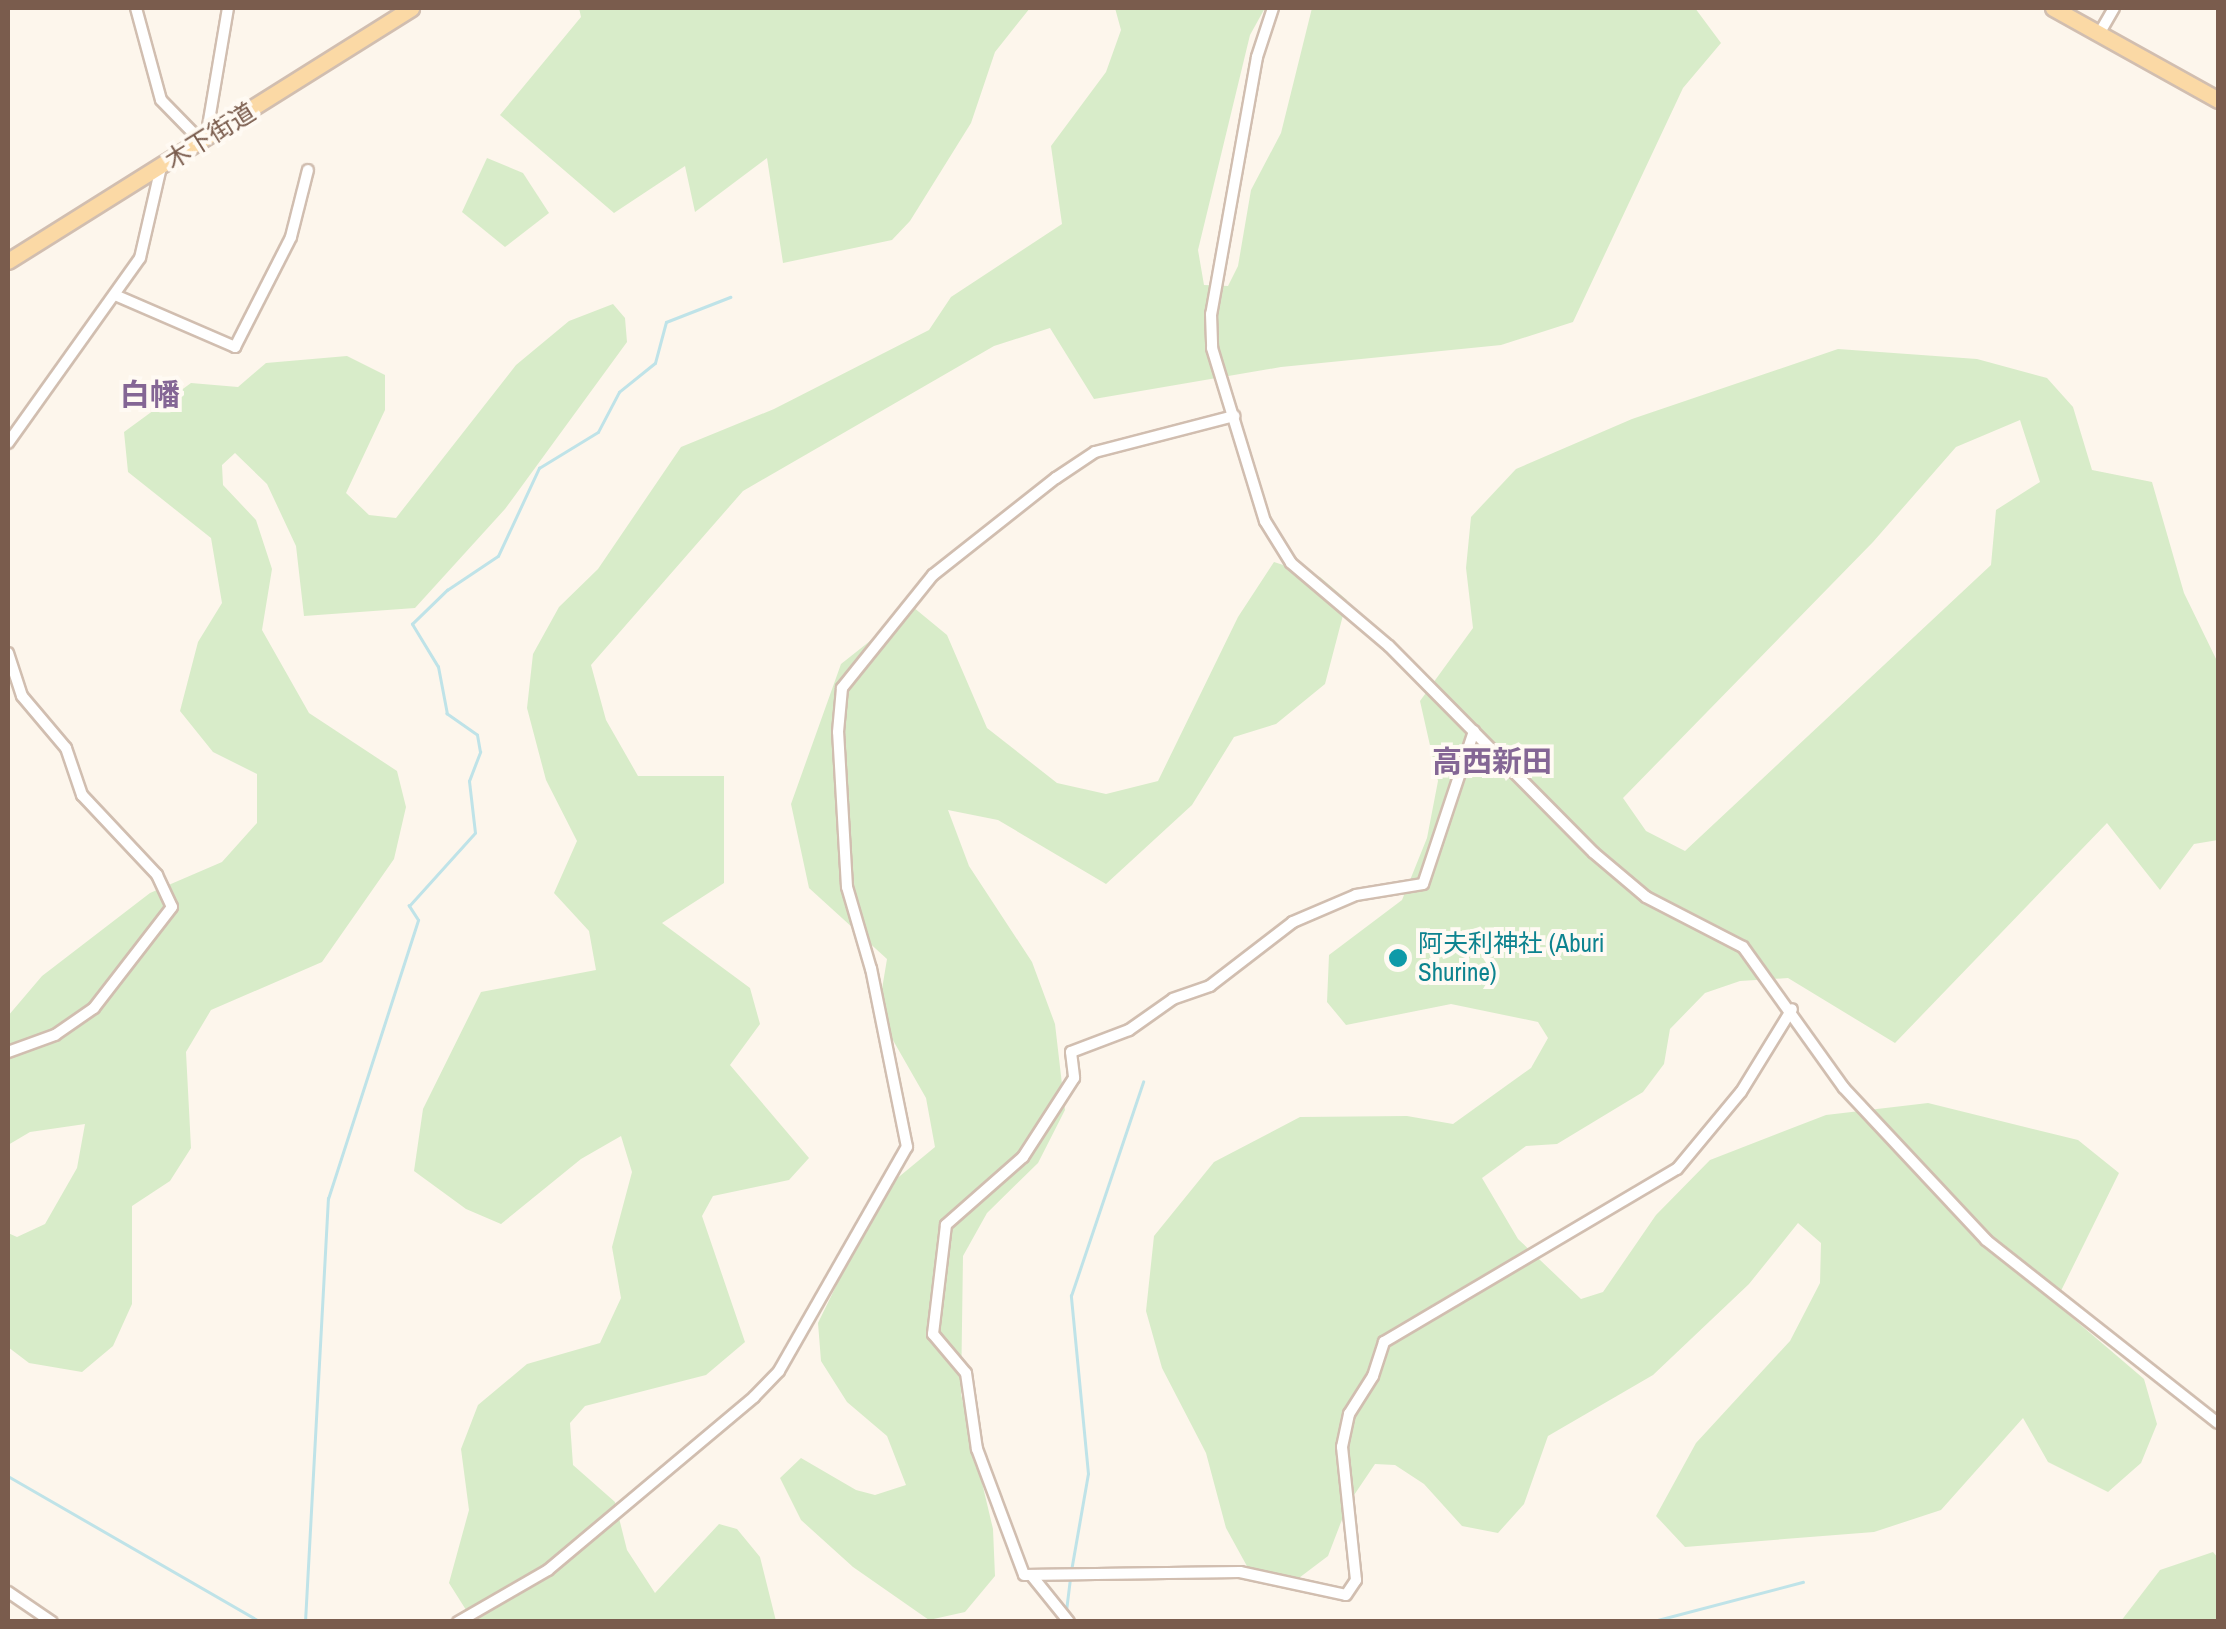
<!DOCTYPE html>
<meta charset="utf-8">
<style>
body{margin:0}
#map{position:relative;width:2226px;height:1629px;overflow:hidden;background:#fdf6ec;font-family:"Archivo Narrow","Noto Sans JP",sans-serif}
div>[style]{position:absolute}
.green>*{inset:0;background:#d8ecc9}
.stream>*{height:2.5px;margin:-1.25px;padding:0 1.25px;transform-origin:1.25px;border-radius:1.25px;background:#bfe3e8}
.roads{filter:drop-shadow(2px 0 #d1beb0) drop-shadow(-2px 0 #d1beb0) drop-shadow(0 2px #d1beb0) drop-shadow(0 -2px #d1beb0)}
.street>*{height:10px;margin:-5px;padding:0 5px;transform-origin:5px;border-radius:5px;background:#fff}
.primary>*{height:15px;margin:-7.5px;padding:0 7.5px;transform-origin:7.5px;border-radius:7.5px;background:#fbd9a5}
.dots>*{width:28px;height:28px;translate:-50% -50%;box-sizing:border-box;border:5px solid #fffaf3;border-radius:50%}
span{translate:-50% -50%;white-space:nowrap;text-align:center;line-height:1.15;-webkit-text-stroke:8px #fffaf3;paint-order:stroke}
.street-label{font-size:25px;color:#7a5c4d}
.culture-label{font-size:25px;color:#0d838f}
.left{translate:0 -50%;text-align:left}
.quarter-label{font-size:30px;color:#846695;font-weight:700}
.frame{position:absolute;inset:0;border:10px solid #7a5c4d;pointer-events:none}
</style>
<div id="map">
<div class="green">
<i style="clip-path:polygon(579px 8px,1030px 8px,995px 52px,971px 123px,910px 221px,892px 240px,783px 263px,767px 158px,695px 212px,685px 166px,614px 213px,500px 115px,581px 17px)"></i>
<i style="clip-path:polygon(1115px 8px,1265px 8px,1250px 35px,1198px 250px,1204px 285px,1228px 286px,1238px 266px,1251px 190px,1281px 133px,1312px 8px,1695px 8px,1721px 43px,1683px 88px,1573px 322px,1501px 345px,1281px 367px,1094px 399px,1050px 328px,994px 346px,743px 491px,591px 665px,606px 720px,638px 776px,724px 776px,724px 883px,662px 923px,750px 988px,760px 1024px,730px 1065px,809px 1158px,789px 1180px,713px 1196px,702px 1216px,745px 1342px,706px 1375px,585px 1406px,570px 1423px,573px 1465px,615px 1502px,627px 1550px,655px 1593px,719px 1524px,737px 1529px,760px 1557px,776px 1621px,473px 1621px,449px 1583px,469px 1510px,461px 1449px,478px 1405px,527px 1364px,600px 1343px,621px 1298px,612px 1247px,632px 1172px,621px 1136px,581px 1159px,501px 1224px,466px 1209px,414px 1171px,423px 1109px,481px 992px,596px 970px,589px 931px,554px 893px,577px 841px,546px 780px,527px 708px,533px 654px,559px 607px,598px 569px,681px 447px,774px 409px,929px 330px,951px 297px,1062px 224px,1051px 146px,1106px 72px,1121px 30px)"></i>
<i style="clip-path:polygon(487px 158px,523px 173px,549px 213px,505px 247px,462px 212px)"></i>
<i style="clip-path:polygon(613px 304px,625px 318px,627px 342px,505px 509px,415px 608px,304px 616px,296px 546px,267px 484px,235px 453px,222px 465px,223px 485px,256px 520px,272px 569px,262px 630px,309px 713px,397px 771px,406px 807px,394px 859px,322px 962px,211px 1010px,186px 1052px,191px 1148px,170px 1181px,132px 1206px,132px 1304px,113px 1346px,82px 1372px,29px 1363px,8px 1347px,8px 1233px,17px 1237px,45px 1224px,77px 1168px,85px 1124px,30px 1132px,8px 1145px,8px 1016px,42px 976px,150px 893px,222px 862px,257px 823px,257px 774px,213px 752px,180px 711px,198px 642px,222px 603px,211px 538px,128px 472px,124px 432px,191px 383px,238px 387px,266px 363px,347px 356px,385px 375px,385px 410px,346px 493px,369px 515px,396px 518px,516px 365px,569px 321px)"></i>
<i style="clip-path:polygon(evenodd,1838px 349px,1977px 359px,2047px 378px,2073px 407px,2092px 470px,2152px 482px,2184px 593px,2218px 663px,2218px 840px,2194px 844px,2160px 890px,2107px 823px,1895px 1043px,1788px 978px,1740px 981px,1705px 993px,1670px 1029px,1664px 1064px,1643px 1092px,1557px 1144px,1526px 1146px,1482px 1178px,1518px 1239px,1581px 1299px,1603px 1292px,1656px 1215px,1710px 1160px,1826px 1115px,1928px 1103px,2078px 1140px,2119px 1173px,2055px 1303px,2144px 1379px,2157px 1424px,2141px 1463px,2108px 1492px,2048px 1462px,2023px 1418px,1941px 1510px,1874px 1532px,1685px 1547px,1656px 1516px,1696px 1443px,1790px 1341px,1820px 1283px,1821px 1243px,1798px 1223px,1749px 1284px,1653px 1375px,1548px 1436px,1524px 1504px,1498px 1533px,1462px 1526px,1424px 1484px,1395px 1465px,1375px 1464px,1348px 1504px,1328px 1556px,1291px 1584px,1248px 1568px,1226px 1528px,1206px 1453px,1162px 1368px,1146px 1311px,1154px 1236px,1214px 1162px,1300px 1117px,1407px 1116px,1453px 1124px,1531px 1068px,1548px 1038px,1538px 1022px,1451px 1004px,1346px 1025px,1327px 1002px,1329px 955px,1402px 900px,1427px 838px,1438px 781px,1420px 701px,1473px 628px,1466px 568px,1471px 517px,1516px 469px,1632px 419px,1838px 349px,2020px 420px,2040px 482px,1996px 510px,1991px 565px,1685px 851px,1646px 831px,1623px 798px,1873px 542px,1956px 447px,2020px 420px)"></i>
<i style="clip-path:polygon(1274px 562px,1320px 577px,1347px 600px,1325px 684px,1276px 724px,1234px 737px,1192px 805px,1106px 884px,998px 820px,948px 810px,969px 866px,1032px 962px,1055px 1024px,1065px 1110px,1038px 1163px,987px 1213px,963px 1256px,961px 1394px,993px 1529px,995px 1576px,965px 1612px,929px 1620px,853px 1567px,801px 1520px,780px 1478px,801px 1458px,856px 1490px,875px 1495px,906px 1485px,887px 1436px,847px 1402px,821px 1361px,818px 1323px,883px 1190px,935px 1147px,926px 1098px,886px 1028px,880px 1001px,887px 959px,809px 888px,791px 804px,841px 664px,913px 607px,947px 635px,987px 728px,1057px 783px,1106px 794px,1158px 781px,1238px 617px)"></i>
<i style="clip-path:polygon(2213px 1552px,2218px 1558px,2218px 1621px,2121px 1621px,2160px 1570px)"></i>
</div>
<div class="stream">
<i style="left:8px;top:1476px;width:292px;rotate:30deg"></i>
<i style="left:1071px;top:1571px;width:98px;rotate:-80.1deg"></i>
<i style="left:1088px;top:1474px;width:179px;rotate:-95.5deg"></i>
<i style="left:1071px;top:1296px;width:226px;rotate:-71.4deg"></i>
<i style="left:1066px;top:1611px;width:32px;rotate:-83deg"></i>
<i style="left:305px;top:1622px;width:424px;rotate:-86.9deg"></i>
<i style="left:328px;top:1199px;width:293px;rotate:-72.1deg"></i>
<i style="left:418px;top:920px;width:17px;rotate:-123deg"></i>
<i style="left:409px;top:906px;width:98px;rotate:-47.9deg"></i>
<i style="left:475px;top:833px;width:52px;rotate:-96.6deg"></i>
<i style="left:469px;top:781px;width:31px;rotate:-69deg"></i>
<i style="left:480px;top:752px;width:17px;rotate:-100deg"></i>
<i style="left:477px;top:735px;width:37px;rotate:-145deg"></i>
<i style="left:447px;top:714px;width:48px;rotate:-100.8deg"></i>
<i style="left:438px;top:667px;width:50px;rotate:-121.2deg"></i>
<i style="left:412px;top:624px;width:49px;rotate:-44.2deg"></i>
<i style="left:447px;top:590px;width:61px;rotate:-33.7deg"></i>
<i style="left:498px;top:556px;width:97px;rotate:-65deg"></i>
<i style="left:539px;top:468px;width:69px;rotate:-31.4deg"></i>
<i style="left:598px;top:432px;width:45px;rotate:-62.3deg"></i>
<i style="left:619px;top:392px;width:46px;rotate:-38.9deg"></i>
<i style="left:655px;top:363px;width:42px;rotate:-75deg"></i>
<i style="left:666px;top:322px;width:69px;rotate:-21.3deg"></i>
<i style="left:1650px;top:1622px;width:158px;rotate:-14.7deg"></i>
</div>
<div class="roads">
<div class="street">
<i style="left:136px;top:8px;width:95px;rotate:74.8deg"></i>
<i style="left:161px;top:100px;width:57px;rotate:45.7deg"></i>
<i style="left:1273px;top:8px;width:52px;rotate:108.1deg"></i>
<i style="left:1257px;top:57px;width:261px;rotate:100.1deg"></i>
<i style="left:1211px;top:314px;width:34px;rotate:88deg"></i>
<i style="left:1212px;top:348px;width:181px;rotate:73deg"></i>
<i style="left:1265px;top:521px;width:49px;rotate:58.2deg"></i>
<i style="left:1291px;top:563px;width:128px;rotate:40.3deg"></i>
<i style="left:1389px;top:646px;width:291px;rotate:45.3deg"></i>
<i style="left:1594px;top:853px;width:68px;rotate:40.2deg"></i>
<i style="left:1646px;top:897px;width:109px;rotate:27.3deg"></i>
<i style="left:1743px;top:947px;width:173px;rotate:54.4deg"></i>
<i style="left:1844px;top:1088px;width:208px;rotate:46.9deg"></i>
<i style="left:1986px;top:1240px;width:295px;rotate:38.3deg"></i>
<i style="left:2099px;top:34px;width:30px;rotate:-60deg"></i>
<i style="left:206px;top:138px;width:132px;rotate:-80.4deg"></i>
<i style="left:115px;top:295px;width:131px;rotate:23.4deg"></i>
<i style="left:235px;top:347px;width:123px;rotate:-63deg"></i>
<i style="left:291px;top:237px;width:69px;rotate:-75.8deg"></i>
<i style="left:8px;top:443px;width:227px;rotate:-54.5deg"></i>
<i style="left:140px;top:258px;width:93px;rotate:-77deg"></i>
<i style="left:8px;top:653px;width:45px;rotate:72deg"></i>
<i style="left:22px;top:696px;width:68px;rotate:49.8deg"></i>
<i style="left:66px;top:748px;width:50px;rotate:71.2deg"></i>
<i style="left:82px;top:795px;width:110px;rotate:46.8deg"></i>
<i style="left:157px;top:875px;width:35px;rotate:65deg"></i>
<i style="left:172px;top:907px;width:128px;rotate:127.7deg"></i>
<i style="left:94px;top:1008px;width:47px;rotate:145.3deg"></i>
<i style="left:55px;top:1035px;width:50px;rotate:160.1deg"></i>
<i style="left:1474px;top:731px;width:161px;rotate:108.4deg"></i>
<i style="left:1423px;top:884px;width:68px;rotate:170.7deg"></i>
<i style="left:1356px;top:895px;width:69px;rotate:156.8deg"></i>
<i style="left:1293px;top:922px;width:105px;rotate:142.4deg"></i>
<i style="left:1210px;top:986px;width:39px;rotate:161deg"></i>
<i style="left:1173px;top:999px;width:54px;rotate:144.8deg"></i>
<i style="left:1129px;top:1030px;width:62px;rotate:159.2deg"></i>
<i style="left:1071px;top:1052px;width:26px;rotate:83deg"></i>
<i style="left:1074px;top:1078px;width:94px;rotate:122.8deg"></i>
<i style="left:1023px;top:1157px;width:103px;rotate:138.6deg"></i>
<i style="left:946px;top:1225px;width:110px;rotate:96.8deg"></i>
<i style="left:933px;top:1334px;width:51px;rotate:49.8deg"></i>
<i style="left:966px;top:1373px;width:77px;rotate:81.8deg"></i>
<i style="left:977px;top:1449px;width:134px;rotate:69.5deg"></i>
<i style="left:1024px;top:1575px;width:216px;rotate:-0.8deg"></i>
<i style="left:1240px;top:1572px;width:108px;rotate:12.2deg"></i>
<i style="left:1346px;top:1595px;width:18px;rotate:-56deg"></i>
<i style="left:1356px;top:1580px;width:134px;rotate:-96deg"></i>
<i style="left:1342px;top:1447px;width:34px;rotate:-78deg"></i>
<i style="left:1349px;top:1414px;width:45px;rotate:-57.7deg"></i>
<i style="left:1373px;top:1376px;width:36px;rotate:-72deg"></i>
<i style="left:1384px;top:1342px;width:340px;rotate:-30.6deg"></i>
<i style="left:1677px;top:1169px;width:100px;rotate:-50.3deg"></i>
<i style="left:1741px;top:1092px;width:97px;rotate:-58.4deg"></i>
<i style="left:1032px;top:1576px;width:59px;rotate:51.2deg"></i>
<i style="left:8px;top:1592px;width:53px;rotate:34.3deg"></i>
<i style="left:458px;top:1622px;width:104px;rotate:-30deg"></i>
<i style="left:548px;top:1570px;width:269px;rotate:-40deg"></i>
<i style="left:754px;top:1397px;width:36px;rotate:-46deg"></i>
<i style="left:779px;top:1371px;width:258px;rotate:-60.3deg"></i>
<i style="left:907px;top:1147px;width:182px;rotate:-101.4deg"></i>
<i style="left:871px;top:969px;width:85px;rotate:-106.3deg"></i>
<i style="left:847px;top:887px;width:155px;rotate:-93.3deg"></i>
<i style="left:838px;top:732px;width:44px;rotate:-84.8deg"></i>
<i style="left:842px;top:688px;width:145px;rotate:-51.2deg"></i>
<i style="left:933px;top:575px;width:157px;rotate:-38.3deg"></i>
<i style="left:1056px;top:478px;width:47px;rotate:-33.7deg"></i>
<i style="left:1095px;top:452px;width:144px;rotate:-14.5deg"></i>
</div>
<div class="primary">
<i style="left:2053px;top:8px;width:189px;rotate:29.1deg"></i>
<i style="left:8px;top:261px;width:476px;rotate:-32.1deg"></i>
</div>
</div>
<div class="dots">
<i style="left:1398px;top:958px;background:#0f9aa8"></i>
</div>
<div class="street-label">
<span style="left:210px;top:136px;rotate:-32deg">木下街道</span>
</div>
<div class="culture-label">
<span class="left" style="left:1418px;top:958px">阿夫利神社 (Aburi<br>Shurine)</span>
</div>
<div class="quarter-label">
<span style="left:150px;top:394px">白幡</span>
<span style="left:1492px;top:761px">高西新田</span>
</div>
<div class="frame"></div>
</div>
